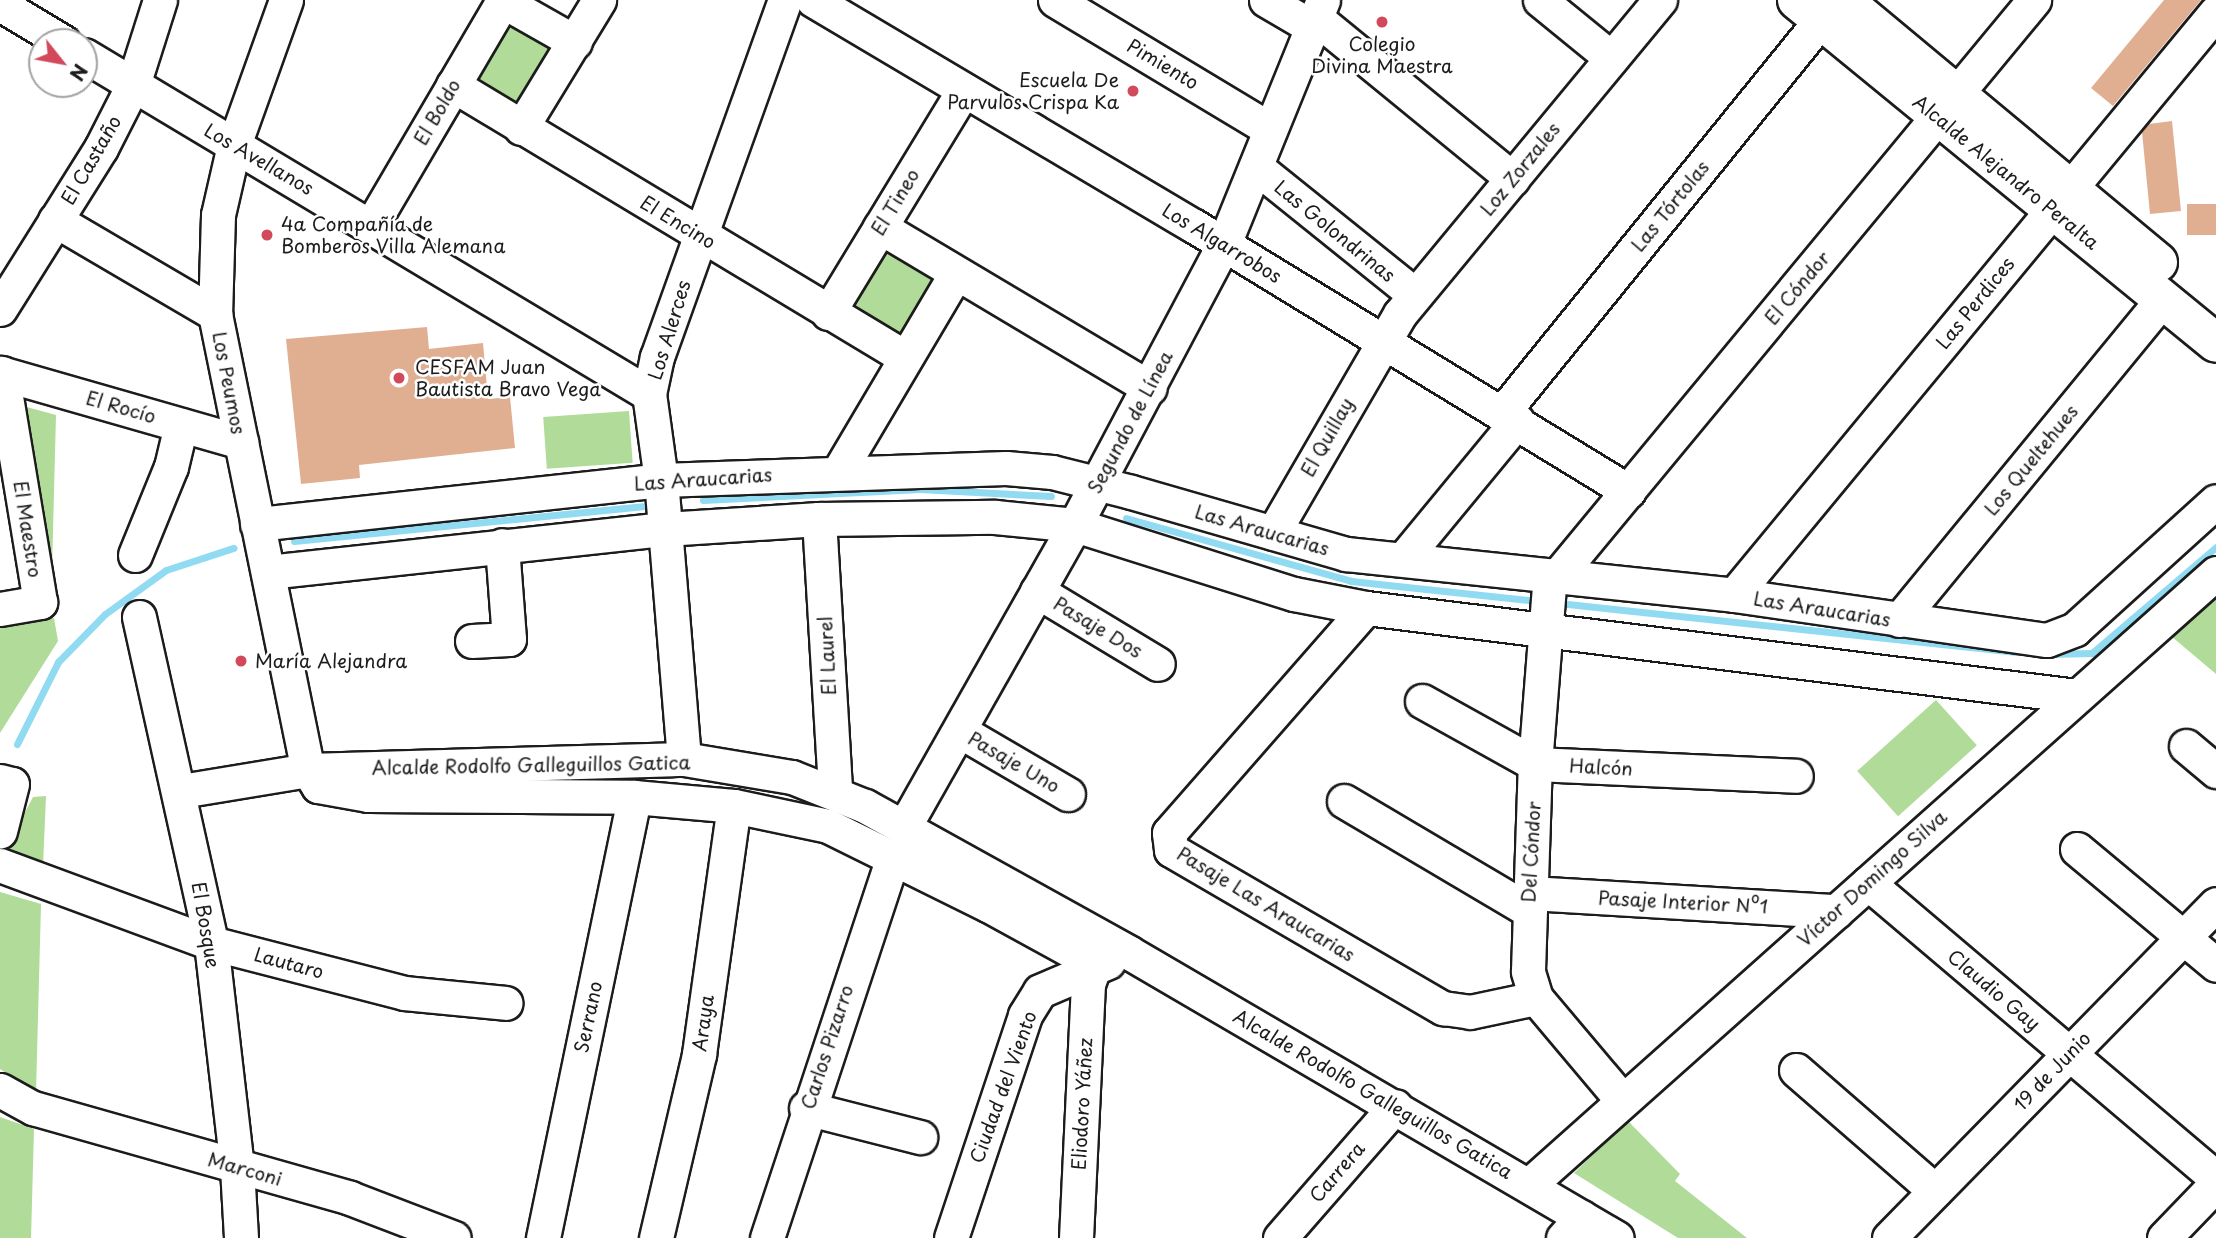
<!DOCTYPE html>
<meta charset="utf-8">
<style>
body{margin:0}
#map{position:relative;width:2216px;height:1238px;overflow:hidden;background:#fff;font-family:"Playpen Sans",sans-serif}
div>[style]{position:absolute}
.green>*{inset:0;background:#b0db98;transform-origin:0 0}
.stream>*{height:7px;margin:-3.5px;padding:0 3.5px;transform-origin:3.5px;border-radius:3.5px;background:#91dbf2}
.building>*{inset:0;background:#e0af92;transform-origin:0 0}
.roads{filter:drop-shadow(2px 0 #1c1c1c) drop-shadow(-2px 0 #1c1c1c) drop-shadow(0 2px #1c1c1c) drop-shadow(0 -2px #1c1c1c)}
.minor>*{height:33px;margin:-16.5px;padding:0 16.5px;transform-origin:16.5px;border-radius:16.5px;background:#fff}
.major>*{height:38px;margin:-19px;padding:0 19px;transform-origin:19px;border-radius:19px;background:#fff}
.dots>*{width:19px;height:19px;translate:-50% -50%;box-sizing:border-box;border:4px solid #fff;border-radius:50%}
span{translate:-50% -50%;white-space:nowrap;text-align:center;line-height:1.15;-webkit-text-stroke:5px #fff;paint-order:stroke}
.poi-label{font-size:19px;color:#1c1c1c}
.right{translate:-100% -50%;text-align:right}
.left{translate:0 -50%;text-align:left}
.street-label{font-size:19px;color:#1c1c1c}
.north{position:absolute;left:28px;top:28px;width:70px;height:70px;box-sizing:border-box;background:#fff;border:2px solid #a4a4a4;border-radius:50%;rotate:121deg;font-size:19px;font-weight:700;line-height:28px;text-align:center;color:#1c1c1c}
.north::after{content:'';display:block;margin:auto;width:24px;height:32px;background:#d1495b;clip-path:polygon(50% 0,100% 100%,50% 72%,0 100%)}
</style>
<div id="map">
<div class="green">
<i style="left:506px;top:15px;width:65px;height:82px;rotate:32deg"></i>
<i style="left:887px;top:243px;width:68px;height:78px;rotate:28deg"></i>
<i style="clip-path:polygon(23px 406px,56px 415px,51px 607px)"></i>
<i style="left:629px;top:411px;width:52px;height:86px;rotate:86deg"></i>
<i style="clip-path:polygon(2216px 596px,2216px 674px,2171px 636px)"></i>
<i style="clip-path:polygon(54px 618px,58px 641px,0 733px,0 626px)"></i>
<i style="left:1936px;top:700px;width:61px;height:106px;rotate:48deg"></i>
<i style="clip-path:polygon(46px 796px,43px 866px,12px 855px,10px 841px,33px 797px)"></i>
<i style="clip-path:polygon(0 892px,41px 904px,36px 1093px,0 1069px)"></i>
<i style="clip-path:polygon(0 1117px,34px 1129px,31px 1238px,0 1238px)"></i>
<i style="clip-path:polygon(1628px 1121px,1680px 1174px,1675px 1181px,1747px 1238px,1678px 1238px,1574px 1173px)"></i>
</div>
<div class="stream">
<i style="left:703px;top:500px;width:217px;rotate:-2.9deg"></i>
<i style="left:920px;top:489px;width:131px;rotate:3.1deg"></i>
<i style="left:1126px;top:518px;width:234px;rotate:15.6deg"></i>
<i style="left:1351px;top:581px;width:189px;rotate:6.1deg"></i>
<i style="left:294px;top:541px;width:350px;rotate:-5.7deg"></i>
<i style="left:1558px;top:603px;width:461px;rotate:6.1deg"></i>
<i style="left:2049px;top:654px;width:43px;rotate:-1.3deg"></i>
<i style="left:2092px;top:653px;width:163px;rotate:-40.5deg"></i>
<i style="left:17px;top:744px;width:92px;rotate:-63.4deg"></i>
<i style="left:58px;top:662px;width:67px;rotate:-45.6deg"></i>
<i style="left:105px;top:614px;width:75px;rotate:-35.8deg"></i>
<i style="left:166px;top:570px;width:71px;rotate:-18.2deg"></i>
</div>
<div class="building">
<i style="clip-path:polygon(2164px 0,2201px 0,2113px 106px,2091px 88px)"></i>
<i style="clip-path:polygon(2172px 121px,2181px 211px,2150px 214px,2142px 132px,2149px 124px)"></i>
<i style="left:2216px;top:204px;width:31px;height:29px;rotate:90deg"></i>
<i style="clip-path:polygon(427px 327px,429px 349px,483px 343px,488px 399px,510px 397px,515px 448px,359px 465px,360px 478px,301px 484px,286px 339px)"></i>
</div>
<div class="roads">
<div class="minor">
<i style="left:286px;top:0;width:154px;rotate:109.7deg"></i>
<i style="left:234px;top:145px;width:72px;rotate:102.9deg"></i>
<i style="left:218px;top:215px;width:99px;rotate:91.7deg"></i>
<i style="left:215px;top:314px;width:465px;rotate:78.5deg"></i>
<i style="left:308px;top:770px;width:19px;rotate:58deg"></i>
<i style="left:318px;top:786px;width:51px;rotate:10.2deg"></i>
<i style="left:368px;top:795px;width:266px;rotate:0.4deg"></i>
<i style="left:634px;top:797px;width:100px;rotate:5.1deg"></i>
<i style="left:734px;top:806px;width:96px;rotate:12deg"></i>
<i style="left:828px;top:826px;width:178px;rotate:26.3deg"></i>
<i style="left:988px;top:905px;width:102px;rotate:28.8deg"></i>
<i style="left:1077px;top:954px;width:23px;rotate:45deg"></i>
<i style="left:501px;top:0;width:85px;rotate:29.6deg"></i>
<i style="left:813px;top:0;width:443px;rotate:30.7deg"></i>
<i style="left:1194px;top:226px;width:509px;rotate:31.41deg"></i>
<i style="left:1055px;top:0;width:251px;rotate:31deg"></i>
<i style="left:1266px;top:0;width:53px;rotate:30.4deg"></i>
<i style="left:1540px;top:0;width:92px;rotate:39.2deg"></i>
<i style="left:0;top:4px;width:74px;rotate:31.1deg"></i>
<i style="left:1316px;top:18px;width:254px;rotate:39.3deg"></i>
<i style="left:84px;top:55px;width:659px;rotate:30.96deg"></i>
<i style="left:453px;top:85px;width:525px;rotate:31.06deg"></i>
<i style="left:521px;top:128px;width:150px;rotate:-58.6deg"></i>
<i style="left:1256px;top:167px;width:204px;rotate:38.8deg"></i>
<i style="left:55px;top:220px;width:186px;rotate:30.4deg"></i>
<i style="left:372px;top:224px;width:259px;rotate:-59.6deg"></i>
<i style="left:880px;top:227px;width:314px;rotate:30.8deg"></i>
<i style="left:0;top:309px;width:190px;rotate:-57.9deg"></i>
<i style="left:101px;top:148px;width:71px;rotate:-63.1deg"></i>
<i style="left:133px;top:85px;width:89px;rotate:-72.4deg"></i>
<i style="left:828px;top:313px;width:260px;rotate:-58.7deg"></i>
<i style="left:0;top:373px;width:251px;rotate:16deg"></i>
<i style="left:1503px;top:412px;width:530px;rotate:-50.97deg"></i>
<i style="left:839px;top:471px;width:230px;rotate:-59.4deg"></i>
<i style="left:819px;top:519px;width:273px;rotate:86.6deg"></i>
<i style="left:257px;top:524px;width:406px;rotate:-6.2deg"></i>
<i style="left:661px;top:480px;width:345px;rotate:-2deg"></i>
<i style="left:1006px;top:468px;width:46px;rotate:5deg"></i>
<i style="left:1052px;top:472px;width:81px;rotate:14.2deg"></i>
<i style="left:1131px;top:492px;width:224px;rotate:16.1deg"></i>
<i style="left:1346px;top:554px;width:390px;rotate:6deg"></i>
<i style="left:1734px;top:595px;width:316px;rotate:8.2deg"></i>
<i style="left:2047px;top:640px;width:30px;rotate:-21deg"></i>
<i style="left:2075px;top:629px;width:190px;rotate:-42.2deg"></i>
<i style="left:1273px;top:533px;width:253px;rotate:-59.9deg"></i>
<i style="left:1400px;top:314px;width:408px;rotate:-50.4deg"></i>
<i style="left:135px;top:555px;width:95px;rotate:-67.8deg"></i>
<i style="left:171px;top:467px;width:43px;rotate:-76.6deg"></i>
<i style="left:1404px;top:558px;width:178px;rotate:-50.5deg"></i>
<i style="left:268px;top:572px;width:399px;rotate:-6.2deg"></i>
<i style="left:665px;top:529px;width:154px;rotate:-3.7deg"></i>
<i style="left:819px;top:519px;width:176px;rotate:-0.7deg"></i>
<i style="left:995px;top:517px;width:80px;rotate:5.7deg"></i>
<i style="left:1075px;top:525px;width:230px;rotate:17.5deg"></i>
<i style="left:1294px;top:594px;width:73px;rotate:11deg"></i>
<i style="left:1366px;top:608px;width:716px;rotate:7.06deg"></i>
<i style="left:1037px;top:591px;width:141px;rotate:31.1deg"></i>
<i style="left:1734px;top:595px;width:756px;rotate:-50.42deg"></i>
<i style="left:1366px;top:608px;width:299px;rotate:131.2deg"></i>
<i style="left:1169px;top:833px;width:17px;rotate:83deg"></i>
<i style="left:1171px;top:850px;width:315px;rotate:30.2deg"></i>
<i style="left:1443px;top:1008px;width:27px;rotate:8deg"></i>
<i style="left:1470px;top:1012px;width:67px;rotate:-12deg"></i>
<i style="left:0;top:609px;width:41px;rotate:-9.9deg"></i>
<i style="left:40px;top:602px;width:232px;rotate:-99.4deg"></i>
<i style="left:139px;top:617px;width:334px;rotate:77.5deg"></i>
<i style="left:211px;top:943px;width:226px;rotate:83.4deg"></i>
<i style="left:237px;top:1168px;width:70px;rotate:86.7deg"></i>
<i style="left:1899px;top:620px;width:414px;rotate:-50.6deg"></i>
<i style="left:472px;top:641px;width:37px;rotate:-3deg"></i>
<i style="left:509px;top:639px;width:94px;rotate:-94.3deg"></i>
<i style="left:1422px;top:701px;width:129px;rotate:29.1deg"></i>
<i style="left:1535px;top:764px;width:261px;rotate:2.6deg"></i>
<i style="left:960px;top:731px;width:125px;rotate:30.3deg"></i>
<i style="left:2186px;top:746px;width:39px;rotate:40deg"></i>
<i style="left:684px;top:759px;width:280px;rotate:-94.7deg"></i>
<i style="left:661px;top:480px;width:87px;rotate:-97.9deg"></i>
<i style="left:649px;top:394px;width:38px;rotate:-78deg"></i>
<i style="left:657px;top:357px;width:379px;rotate:-70.3deg"></i>
<i style="left:0;top:781px;width:12px;rotate:14deg"></i>
<i style="left:12px;top:784px;width:49px;rotate:104.3deg"></i>
<i style="left:181px;top:791px;width:129px;rotate:-9.4deg"></i>
<i style="left:308px;top:770px;width:376px;rotate:-1.7deg"></i>
<i style="left:684px;top:759px;width:109px;rotate:9.5deg"></i>
<i style="left:792px;top:777px;width:79px;rotate:21.7deg"></i>
<i style="left:865px;top:806px;width:301px;rotate:29deg"></i>
<i style="left:1128px;top:952px;width:566px;rotate:30.32deg"></i>
<i style="left:1344px;top:801px;width:214px;rotate:30.6deg"></i>
<i style="left:904px;top:827px;width:347px;rotate:-60.5deg"></i>
<i style="left:1075px;top:525px;width:318px;rotate:-62.1deg"></i>
<i style="left:1224px;top:244px;width:263px;rotate:-67.9deg"></i>
<i style="left:2077px;top:849px;width:181px;rotate:39.8deg"></i>
<i style="left:0;top:865px;width:225px;rotate:20.3deg"></i>
<i style="left:211px;top:943px;width:199px;rotate:14.5deg"></i>
<i style="left:404px;top:993px;width:102px;rotate:5.6deg"></i>
<i style="left:1868px;top:883px;width:456px;rotate:40.3deg"></i>
<i style="left:1530px;top:893px;width:307px;rotate:3.4deg"></i>
<i style="left:1796px;top:1070px;width:184px;rotate:41deg"></i>
<i style="left:0;top:1090px;width:38px;rotate:29deg"></i>
<i style="left:33px;top:1108px;width:330px;rotate:15.8deg"></i>
<i style="left:350px;top:1198px;width:111px;rotate:21deg"></i>
<i style="left:1622px;top:1100px;width:133px;rotate:-130.1deg"></i>
<i style="left:1536px;top:998px;width:28px;rotate:-107deg"></i>
<i style="left:1528px;top:971px;width:207px;rotate:-88.1deg"></i>
<i style="left:1535px;top:764px;width:179px;rotate:-85.5deg"></i>
<i style="left:1549px;top:586px;width:761px;rotate:-50.39deg"></i>
<i style="left:806px;top:1108px;width:118px;rotate:14.3deg"></i>
<i style="left:1529px;top:1185px;width:920px;rotate:-41.7deg"></i>
<i style="left:543px;top:1238px;width:450px;rotate:-78.3deg"></i>
<i style="left:656px;top:1238px;width:189px;rotate:-76.8deg"></i>
<i style="left:699px;top:1054px;width:250px;rotate:-82deg"></i>
<i style="left:767px;top:1238px;width:401px;rotate:-71.7deg"></i>
<i style="left:951px;top:1238px;width:235px;rotate:-71.6deg"></i>
<i style="left:1025px;top:1015px;width:28px;rotate:-58deg"></i>
<i style="left:1040px;top:991px;width:74px;rotate:-23.1deg"></i>
<i style="left:1076px;top:1238px;width:254px;rotate:-87.3deg"></i>
<i style="left:1088px;top:984px;width:15px;rotate:-70deg"></i>
<i style="left:1280px;top:1238px;width:175px;rotate:-48.9deg"></i>
<i style="left:1563px;top:1238px;width:28px;rotate:-48deg"></i>
<i style="left:1889px;top:1238px;width:467px;rotate:-45.6deg"></i>
<i style="left:2164px;top:1238px;width:75px;rotate:-46.1deg"></i>
</div>
<div class="major">
<i style="left:1797px;top:0;width:541px;rotate:39.3deg"></i>
<i style="left:1843px;top:0;width:410px;rotate:39.8deg"></i>
</div>
</div>
<div class="dots">
<i style="left:1382px;top:22px;background:#d1495b"></i>
<i style="left:1133px;top:91px;background:#d1495b"></i>
<i style="left:267px;top:235px;background:#d1495b"></i>
<i style="left:399px;top:378px;background:#d1495b"></i>
<i style="left:241px;top:661px;background:#d1495b"></i>
</div>
<div class="poi-label">
<span style="left:1382px;top:55px">Colegio<br>Divina Maestra</span>
<span class="right" style="left:1119px;top:91px">Escuela De<br>Parvulos Crispa Ka</span>
<span class="left" style="left:281px;top:235px">4a Compañía de<br>Bomberos Villa Alemana</span>
<span class="left" style="left:415px;top:378px">CESFAM Juan<br>Bautista Bravo Vega</span>
<span class="left" style="left:255px;top:661px">María Alejandra</span>
</div>
<div class="street-label">
<span style="left:1163px;top:64px;rotate:31deg">Pimiento</span>
<span style="left:437px;top:112px;rotate:-60deg">El Boldo</span>
<span style="left:259px;top:159px;rotate:30deg">Los Avellanos</span>
<span style="left:91px;top:160px;rotate:-60deg">El Castaño</span>
<span style="left:1520px;top:169px;rotate:-51deg">Loz Zorzales</span>
<span style="left:2006px;top:172px;rotate:39deg">Alcalde Alejandro Peralta</span>
<span style="left:895px;top:202px;rotate:-59deg">El Tineo</span>
<span style="left:1670px;top:206px;rotate:-51deg">Las Tórtolas</span>
<span style="left:678px;top:222px;rotate:31deg">El Encino</span>
<span style="left:1335px;top:231px;rotate:39deg">Las Golondrinas</span>
<span style="left:1222px;top:243px;rotate:31deg">Los Algarrobos</span>
<span style="left:1797px;top:288px;rotate:-50deg">El Cóndor</span>
<span style="left:1975px;top:303px;rotate:-51deg">Las Perdices</span>
<span style="left:669px;top:330px;rotate:-73deg">Los Alerces</span>
<span style="left:229px;top:383px;rotate:79deg">Los Peumos</span>
<span style="left:121px;top:407px;rotate:16deg">El Rocío</span>
<span style="left:1130px;top:422px;rotate:-62deg">Segundo de Línea</span>
<span style="left:1327px;top:437px;rotate:-61deg">El Quillay</span>
<span style="left:2031px;top:460px;rotate:-51deg">Los Queltehues</span>
<span style="left:703px;top:479px;rotate:-4deg">Las Araucarias</span>
<span style="left:28px;top:529px;rotate:81deg">El Maestro</span>
<span style="left:1262px;top:530px;rotate:16deg">Las Araucarias</span>
<span style="left:1822px;top:609px;rotate:9deg">Las Araucarias</span>
<span style="left:1098px;top:627px;rotate:31deg">Pasaje Dos</span>
<span style="left:827px;top:656px;rotate:-93deg">El Laurel</span>
<span style="left:1014px;top:762px;rotate:30deg">Pasaje Uno</span>
<span style="left:531px;top:765px;rotate:-1deg">Alcalde Rodolfo Galleguillos Gatica</span>
<span style="left:1601px;top:767px;rotate:3deg">Halcón</span>
<span style="left:1531px;top:852px;rotate:-87deg">Del Cóndor</span>
<span style="left:1872px;top:878px;rotate:-42deg">Víctor Domingo Silva</span>
<span style="left:1683px;top:902px;rotate:3deg">Pasaje Interior Nº1</span>
<span style="left:1266px;top:904px;rotate:31deg">Pasaje Las Araucarias</span>
<span style="left:206px;top:925px;rotate:80deg">El Bosque</span>
<span style="left:289px;top:963px;rotate:15deg">Lautaro</span>
<span style="left:1994px;top:990px;rotate:40deg">Claudio Gay</span>
<span style="left:588px;top:1017px;rotate:-78deg">Serrano</span>
<span style="left:703px;top:1023px;rotate:-82deg">Araya</span>
<span style="left:827px;top:1047px;rotate:-72deg">Carlos Pizarro</span>
<span style="left:2052px;top:1071px;rotate:-46deg">19 de Junio</span>
<span style="left:1003px;top:1087px;rotate:-70deg">Ciudad del Viento</span>
<span style="left:1373px;top:1094px;rotate:30deg">Alcalde Rodolfo Galleguillos Gatica</span>
<span style="left:1082px;top:1104px;rotate:-87deg">Eliodoro Yáñez</span>
<span style="left:245px;top:1169px;rotate:16deg">Marconi</span>
<span style="left:1337px;top:1172px;rotate:-49deg">Carrera</span>
</div>
<div class="north">N</div>
</div>
